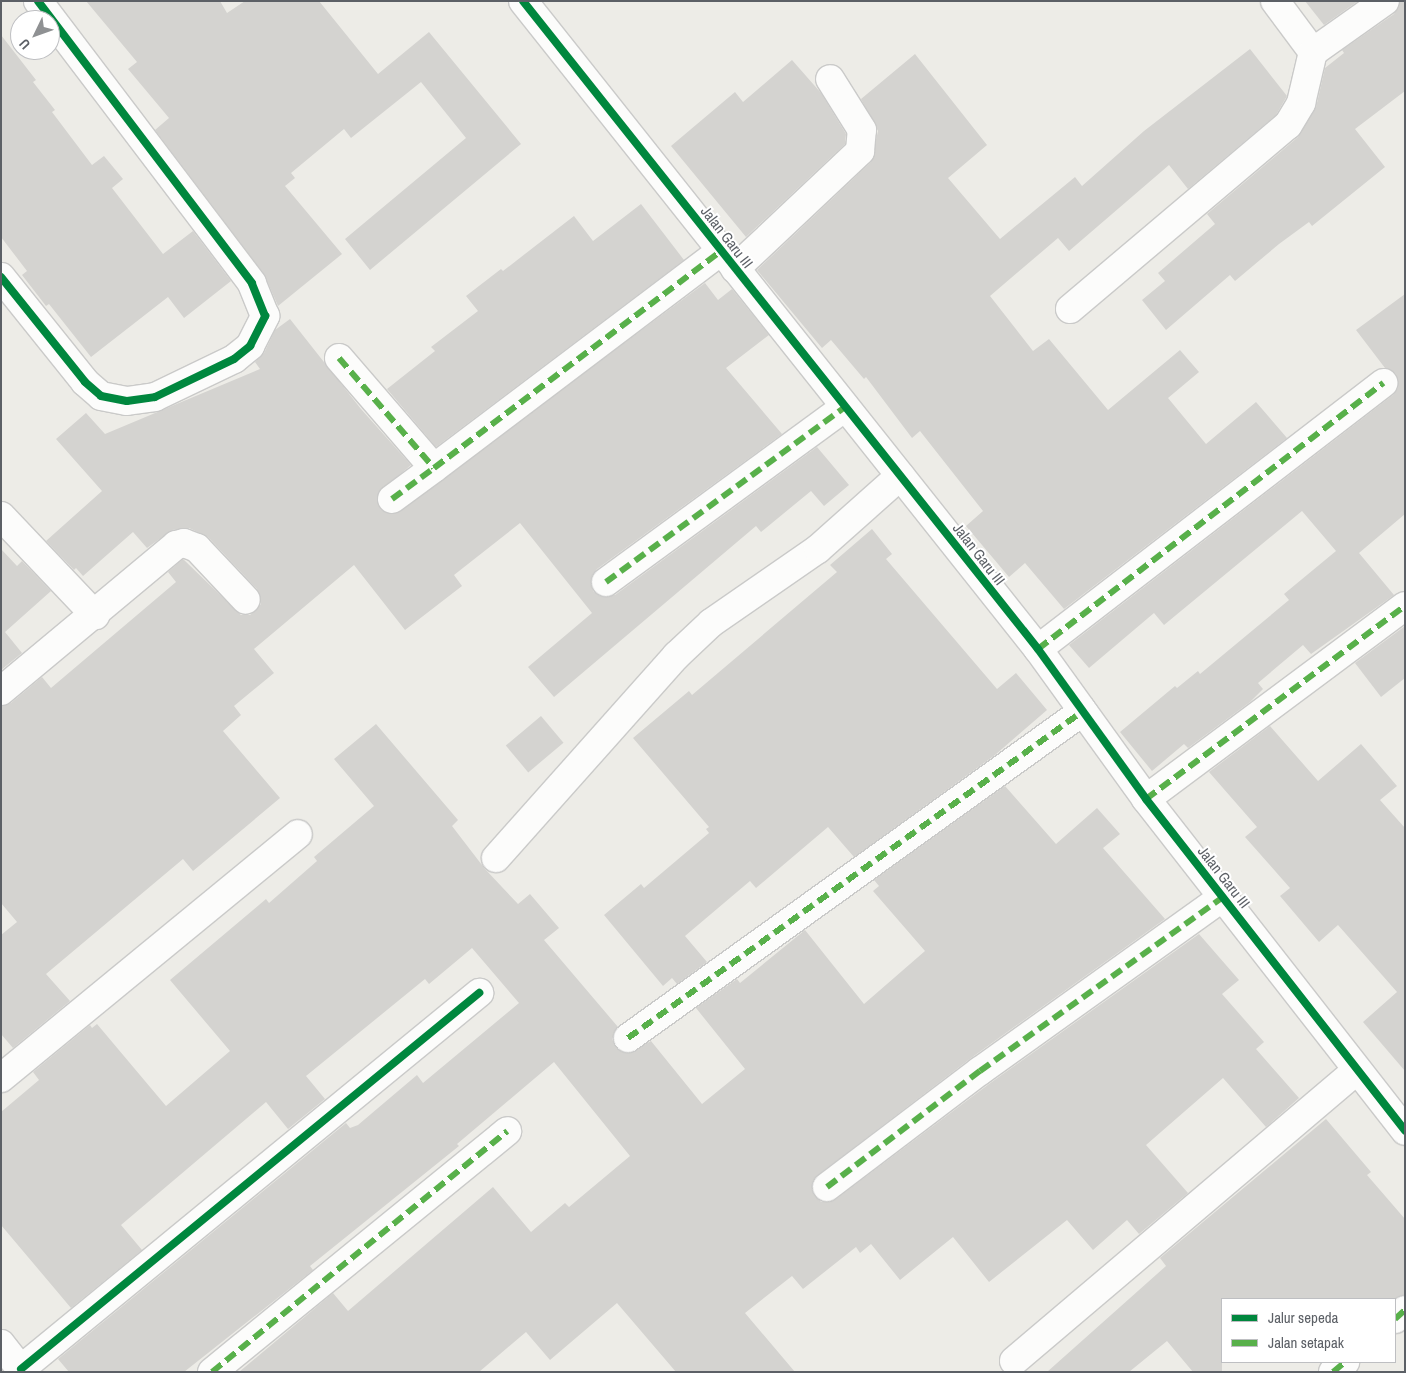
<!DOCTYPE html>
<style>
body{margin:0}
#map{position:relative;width:1406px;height:1373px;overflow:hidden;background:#edece7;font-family:"Archivo Narrow",sans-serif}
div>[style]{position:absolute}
.building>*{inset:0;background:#d4d3d0;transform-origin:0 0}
.roads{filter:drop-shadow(1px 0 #cacac9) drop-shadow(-1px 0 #cacac9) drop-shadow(0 1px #cacac9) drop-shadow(0 -1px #cacac9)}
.street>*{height:28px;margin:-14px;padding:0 14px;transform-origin:14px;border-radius:14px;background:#fcfcfb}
.quiet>*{height:6px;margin-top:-3px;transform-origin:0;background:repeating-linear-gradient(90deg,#58b04a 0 12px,transparent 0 18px)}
.cycleway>*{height:8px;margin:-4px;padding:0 4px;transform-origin:4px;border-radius:4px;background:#00873e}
span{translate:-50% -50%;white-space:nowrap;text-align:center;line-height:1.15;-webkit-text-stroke:4px #fff;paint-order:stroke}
.street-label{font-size:15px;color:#5c6066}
.frame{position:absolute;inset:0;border:2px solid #5c6066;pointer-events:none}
.legend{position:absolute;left:1221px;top:1298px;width:175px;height:65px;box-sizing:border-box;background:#fff;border:1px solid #bebfc2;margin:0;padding:6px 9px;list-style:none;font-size:15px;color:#5c6066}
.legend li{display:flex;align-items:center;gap:10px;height:25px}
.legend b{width:25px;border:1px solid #bebfc2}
.north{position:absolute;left:10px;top:10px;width:50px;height:50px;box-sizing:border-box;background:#fff;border:1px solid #bebfc2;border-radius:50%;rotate:228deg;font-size:14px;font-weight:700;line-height:20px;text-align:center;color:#5c6066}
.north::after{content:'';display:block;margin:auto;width:18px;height:22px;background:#8f9193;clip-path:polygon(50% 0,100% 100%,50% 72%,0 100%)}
</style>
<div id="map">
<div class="building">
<i style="clip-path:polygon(86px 1px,220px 1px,227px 13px,245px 1px,319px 1px,378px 74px,429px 32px,521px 144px,370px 270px,345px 239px,466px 138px,421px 82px,351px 138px,344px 129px,291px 173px,295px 178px,285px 186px,342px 254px,278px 306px,264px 274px,155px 130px,169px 118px,128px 69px,137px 62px)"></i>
<i style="clip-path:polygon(1305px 1px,1358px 1px,1324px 25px)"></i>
<i style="clip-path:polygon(1400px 1px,1405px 1px,1405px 91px,1355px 129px,1385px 167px,1312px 226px,1309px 222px,1279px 244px,1235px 281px,1230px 275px,1166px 330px,1142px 300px,1165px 281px,1158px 273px,1215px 224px,1207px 214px,1298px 137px,1316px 107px,1325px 68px,1344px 53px,1342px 50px,1394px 14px)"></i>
<i style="clip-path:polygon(1px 35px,36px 80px,33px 82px,55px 110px,52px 112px,92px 165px,104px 156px,123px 179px,112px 188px,163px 254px,193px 231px,231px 281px,184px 318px,168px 297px,91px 357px,49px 304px,46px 306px,22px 275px,27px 271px,1px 237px)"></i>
<i style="clip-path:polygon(1250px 49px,1287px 96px,1276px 115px,1188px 189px,1169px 165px,1069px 251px,1058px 238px,990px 296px,1033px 351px,1049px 339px,1108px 410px,1180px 350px,1199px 372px,1168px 398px,1206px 444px,1256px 402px,1287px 438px,1064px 609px,1025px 563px,1009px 577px,966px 526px,983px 511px,920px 431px,912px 438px,866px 377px,864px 379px,831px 340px,822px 348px,757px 270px,871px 162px,878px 131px,861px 99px,915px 54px,987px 145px,948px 178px,1000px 239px,1075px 177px,1082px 186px,1144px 131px)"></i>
<i style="clip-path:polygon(792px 60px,821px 93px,846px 134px,845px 144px,746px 237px,671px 146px,735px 92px,743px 102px)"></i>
<i style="clip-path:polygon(641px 204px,684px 260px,436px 447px,387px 389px,435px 351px,431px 347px,478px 311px,466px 296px,501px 269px,503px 271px,574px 216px,593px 241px)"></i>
<i style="clip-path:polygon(705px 283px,718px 300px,732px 289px,769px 335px,726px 368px,782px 434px,597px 569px,592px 576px,593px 591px,600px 596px,615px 595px,817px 447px,849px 485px,824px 506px,811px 491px,761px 532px,756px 526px,554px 697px,528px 667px,592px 613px,520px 523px,454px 575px,462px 586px,405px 630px,354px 565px,254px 649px,274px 673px,234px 706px,241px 715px,223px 731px,280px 798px,193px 871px,183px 859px,46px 974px,70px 1001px,13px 1048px,1px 1034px,1px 935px,17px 922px,1px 903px,1px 706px,11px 703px,42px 677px,51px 688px,176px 582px,168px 572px,183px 559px,241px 615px,250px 615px,261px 604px,257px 589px,208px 537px,189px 528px,172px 530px,147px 548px,133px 532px,83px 576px,76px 568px,74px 570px,46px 541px,102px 491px,56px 439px,86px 413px,105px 434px,260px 369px,255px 362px,264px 353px,275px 330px,290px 319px,361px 409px,411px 465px,378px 493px,380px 509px,394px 514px)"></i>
<i style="clip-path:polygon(1405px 294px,1405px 514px,1359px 553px,1394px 595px,1311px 654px,1303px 645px,1258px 683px,1263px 689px,1250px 702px,1188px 748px,1184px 744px,1152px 771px,1120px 732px,1175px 686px,1177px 688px,1198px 671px,1200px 674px,1289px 600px,1284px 594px,1336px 551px,1302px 511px,1164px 625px,1154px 613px,1089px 668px,1069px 645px,1393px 395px,1398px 388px,1396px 374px,1385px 368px,1356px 330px)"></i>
<i style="clip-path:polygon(872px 529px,892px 554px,886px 559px,997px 689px,1016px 673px,1047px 710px,995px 755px,854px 857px,828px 827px,756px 888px,750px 881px,685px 936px,707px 962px,677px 984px,672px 978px,663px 986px,604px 915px,641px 884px,644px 888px,709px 833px,706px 829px,709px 827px,633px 738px,689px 691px,692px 695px,837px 572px,830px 565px)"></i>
<i style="clip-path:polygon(1px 549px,17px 566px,22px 561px,51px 591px,5px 632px,22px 653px,1px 670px)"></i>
<i style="clip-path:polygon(1405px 626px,1405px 678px,1381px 697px,1355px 663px)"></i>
<i style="left:541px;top:716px;width:35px;height:46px;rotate:50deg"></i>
<i style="clip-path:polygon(376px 724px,458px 820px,452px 826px,485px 869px,518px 904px,530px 894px,559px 928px,544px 940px,618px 1027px,612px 1039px,616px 1047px,630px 1053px,651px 1041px,702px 1104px,745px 1069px,696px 1008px,737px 979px,740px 983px,805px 930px,864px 1004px,925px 951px,873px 891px,879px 886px,874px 880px,1005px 786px,1056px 844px,1097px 808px,1120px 834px,1103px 848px,1165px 919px,971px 1058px,818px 1175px,812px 1189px,821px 1202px,836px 1199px,989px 1084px,1199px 934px,1239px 980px,1222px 994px,1264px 1042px,1256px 1049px,1299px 1098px,1266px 1127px,1223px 1078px,1146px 1145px,1188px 1193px,1139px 1234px,1127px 1220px,1093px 1250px,1067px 1220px,989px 1282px,953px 1237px,900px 1280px,871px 1244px,860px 1253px,856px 1247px,803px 1289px,792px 1276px,745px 1313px,795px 1372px,676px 1372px,617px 1303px,550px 1360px,526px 1332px,479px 1372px,239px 1372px,333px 1293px,348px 1311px,493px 1187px,531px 1232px,565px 1203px,569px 1207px,630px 1156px,554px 1062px,457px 1144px,459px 1146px,310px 1266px,313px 1270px,184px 1372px,69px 1372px,58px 1359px,346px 1123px,350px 1128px,358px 1125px,417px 1075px,423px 1083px,519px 1003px,472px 948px,429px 984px,425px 979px,306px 1076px,325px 1099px,288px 1129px,266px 1102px,121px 1225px,142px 1250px,71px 1308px,1px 1225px,1px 1112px,39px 1080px,33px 1072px,90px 1025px,92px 1028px,97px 1024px,166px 1106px,230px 1051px,170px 980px,266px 899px,269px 903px,317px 861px,314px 857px,374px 806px,334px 759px)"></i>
<i style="clip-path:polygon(1270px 726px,1318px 781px,1361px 744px,1397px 786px,1380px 800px,1405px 828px,1405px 1071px,1363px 1022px,1397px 992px,1338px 925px,1319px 942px,1280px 896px,1290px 888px,1245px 837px,1257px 827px,1209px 772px)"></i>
<i style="clip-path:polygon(1326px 1119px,1371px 1172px,1367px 1175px,1405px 1219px,1405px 1295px,1394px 1299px,1222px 1299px,1222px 1372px,1193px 1372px,1167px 1341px,1129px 1372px,1047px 1372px,1166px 1266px,1160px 1258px)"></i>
</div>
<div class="roads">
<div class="street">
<i style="left:523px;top:1px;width:828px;rotate:51.52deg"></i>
<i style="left:1038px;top:649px;width:185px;rotate:54.2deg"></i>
<i style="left:1146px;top:799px;width:421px;rotate:52deg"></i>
<i style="left:1275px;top:1px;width:64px;rotate:53.3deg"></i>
<i style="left:735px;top:269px;width:172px;rotate:-43.3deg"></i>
<i style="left:860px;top:151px;width:21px;rotate:-85deg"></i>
<i style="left:862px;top:130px;width:60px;rotate:-122.1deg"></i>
<i style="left:1px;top:277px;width:134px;rotate:51.3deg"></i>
<i style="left:85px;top:382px;width:21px;rotate:41deg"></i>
<i style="left:101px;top:396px;width:26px;rotate:11deg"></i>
<i style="left:127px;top:401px;width:28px;rotate:-8deg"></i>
<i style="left:155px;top:397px;width:88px;rotate:-25.7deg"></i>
<i style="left:234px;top:359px;width:21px;rotate:-39deg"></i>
<i style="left:250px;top:346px;width:34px;rotate:-63deg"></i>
<i style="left:265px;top:316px;width:35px;rotate:-112deg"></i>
<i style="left:252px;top:283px;width:354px;rotate:-127.2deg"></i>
<i style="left:1070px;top:309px;width:285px;rotate:-40.2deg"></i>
<i style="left:1288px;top:125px;width:26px;rotate:-59deg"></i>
<i style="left:1301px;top:103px;width:52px;rotate:-76.8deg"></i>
<i style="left:1313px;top:52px;width:88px;rotate:-35.3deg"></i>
<i style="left:339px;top:358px;width:145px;rotate:49.2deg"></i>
<i style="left:434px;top:468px;width:360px;rotate:-37.1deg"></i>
<i style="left:392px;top:499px;width:52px;rotate:-36.4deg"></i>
<i style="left:1px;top:516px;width:137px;rotate:46.5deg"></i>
<i style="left:606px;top:582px;width:296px;rotate:-36.2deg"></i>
<i style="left:1038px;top:649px;width:436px;rotate:-37.6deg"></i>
<i style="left:1px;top:691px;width:228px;rotate:-39.8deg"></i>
<i style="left:176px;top:545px;width:8px;rotate:-14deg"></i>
<i style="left:184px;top:543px;width:14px;rotate:21deg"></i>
<i style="left:197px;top:548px;width:71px;rotate:46.7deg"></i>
<i style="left:1146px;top:799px;width:323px;rotate:-36.7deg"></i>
<i style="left:496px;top:858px;width:271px;rotate:-48.3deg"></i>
<i style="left:676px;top:656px;width:48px;rotate:-43.3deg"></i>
<i style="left:711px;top:623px;width:130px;rotate:-34.7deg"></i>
<i style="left:818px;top:549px;width:110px;rotate:-41.7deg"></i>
<i style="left:628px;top:1038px;width:560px;rotate:-35.7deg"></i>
<i style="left:1px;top:1078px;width:384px;rotate:-39.4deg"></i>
<i style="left:827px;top:1187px;width:192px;rotate:-37.2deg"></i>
<i style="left:980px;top:1071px;width:297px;rotate:-35.6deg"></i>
<i style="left:1395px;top:1319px;width:13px;rotate:-42deg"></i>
<i style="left:1px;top:1344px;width:36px;rotate:52deg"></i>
<i style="left:1014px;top:1361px;width:450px;rotate:-40.3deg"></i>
<i style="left:21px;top:1369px;width:593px;rotate:-39.38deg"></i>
<i style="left:212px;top:1372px;width:381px;rotate:-39.2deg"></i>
<i style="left:1333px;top:1372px;width:16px;rotate:-40deg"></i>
</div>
</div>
<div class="quiet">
<i style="left:339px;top:358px;width:145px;rotate:49.2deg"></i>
<i style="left:434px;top:468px;width:360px;rotate:-37.1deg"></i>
<i style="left:392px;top:499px;width:52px;rotate:-36.4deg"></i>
<i style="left:606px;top:582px;width:296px;rotate:-36.2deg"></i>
<i style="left:1038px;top:649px;width:436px;rotate:-37.6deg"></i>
<i style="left:1146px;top:799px;width:323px;rotate:-36.7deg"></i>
<i style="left:628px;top:1038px;width:560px;rotate:-35.7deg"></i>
<i style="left:827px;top:1187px;width:192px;rotate:-37.2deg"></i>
<i style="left:980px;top:1071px;width:297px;rotate:-35.6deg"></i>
<i style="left:1395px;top:1319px;width:13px;rotate:-42deg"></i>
<i style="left:212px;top:1372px;width:381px;rotate:-39.2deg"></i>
<i style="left:1333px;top:1372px;width:16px;rotate:-40deg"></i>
</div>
<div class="cycleway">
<i style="left:523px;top:1px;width:828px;rotate:51.52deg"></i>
<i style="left:1038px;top:649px;width:185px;rotate:54.2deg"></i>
<i style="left:1146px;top:799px;width:421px;rotate:52deg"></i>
<i style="left:1px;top:277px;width:134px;rotate:51.3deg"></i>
<i style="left:85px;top:382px;width:21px;rotate:41deg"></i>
<i style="left:101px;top:396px;width:26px;rotate:11deg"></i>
<i style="left:127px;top:401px;width:28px;rotate:-8deg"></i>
<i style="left:155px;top:397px;width:88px;rotate:-25.7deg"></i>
<i style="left:234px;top:359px;width:21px;rotate:-39deg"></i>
<i style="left:250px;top:346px;width:34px;rotate:-63deg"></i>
<i style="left:265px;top:316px;width:35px;rotate:-112deg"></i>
<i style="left:252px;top:283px;width:354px;rotate:-127.2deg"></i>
<i style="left:21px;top:1369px;width:593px;rotate:-39.38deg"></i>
</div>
<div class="street-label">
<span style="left:727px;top:237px;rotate:52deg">Jalan Garu III</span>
<span style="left:979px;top:554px;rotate:52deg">Jalan Garu III</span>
<span style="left:1224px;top:877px;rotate:52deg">Jalan Garu III</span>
</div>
<div class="frame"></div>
<ul class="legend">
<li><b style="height:6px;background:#00873e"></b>Jalur sepeda</li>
<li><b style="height:6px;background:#58b04a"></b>Jalan setapak</li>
</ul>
<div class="north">U</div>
</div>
